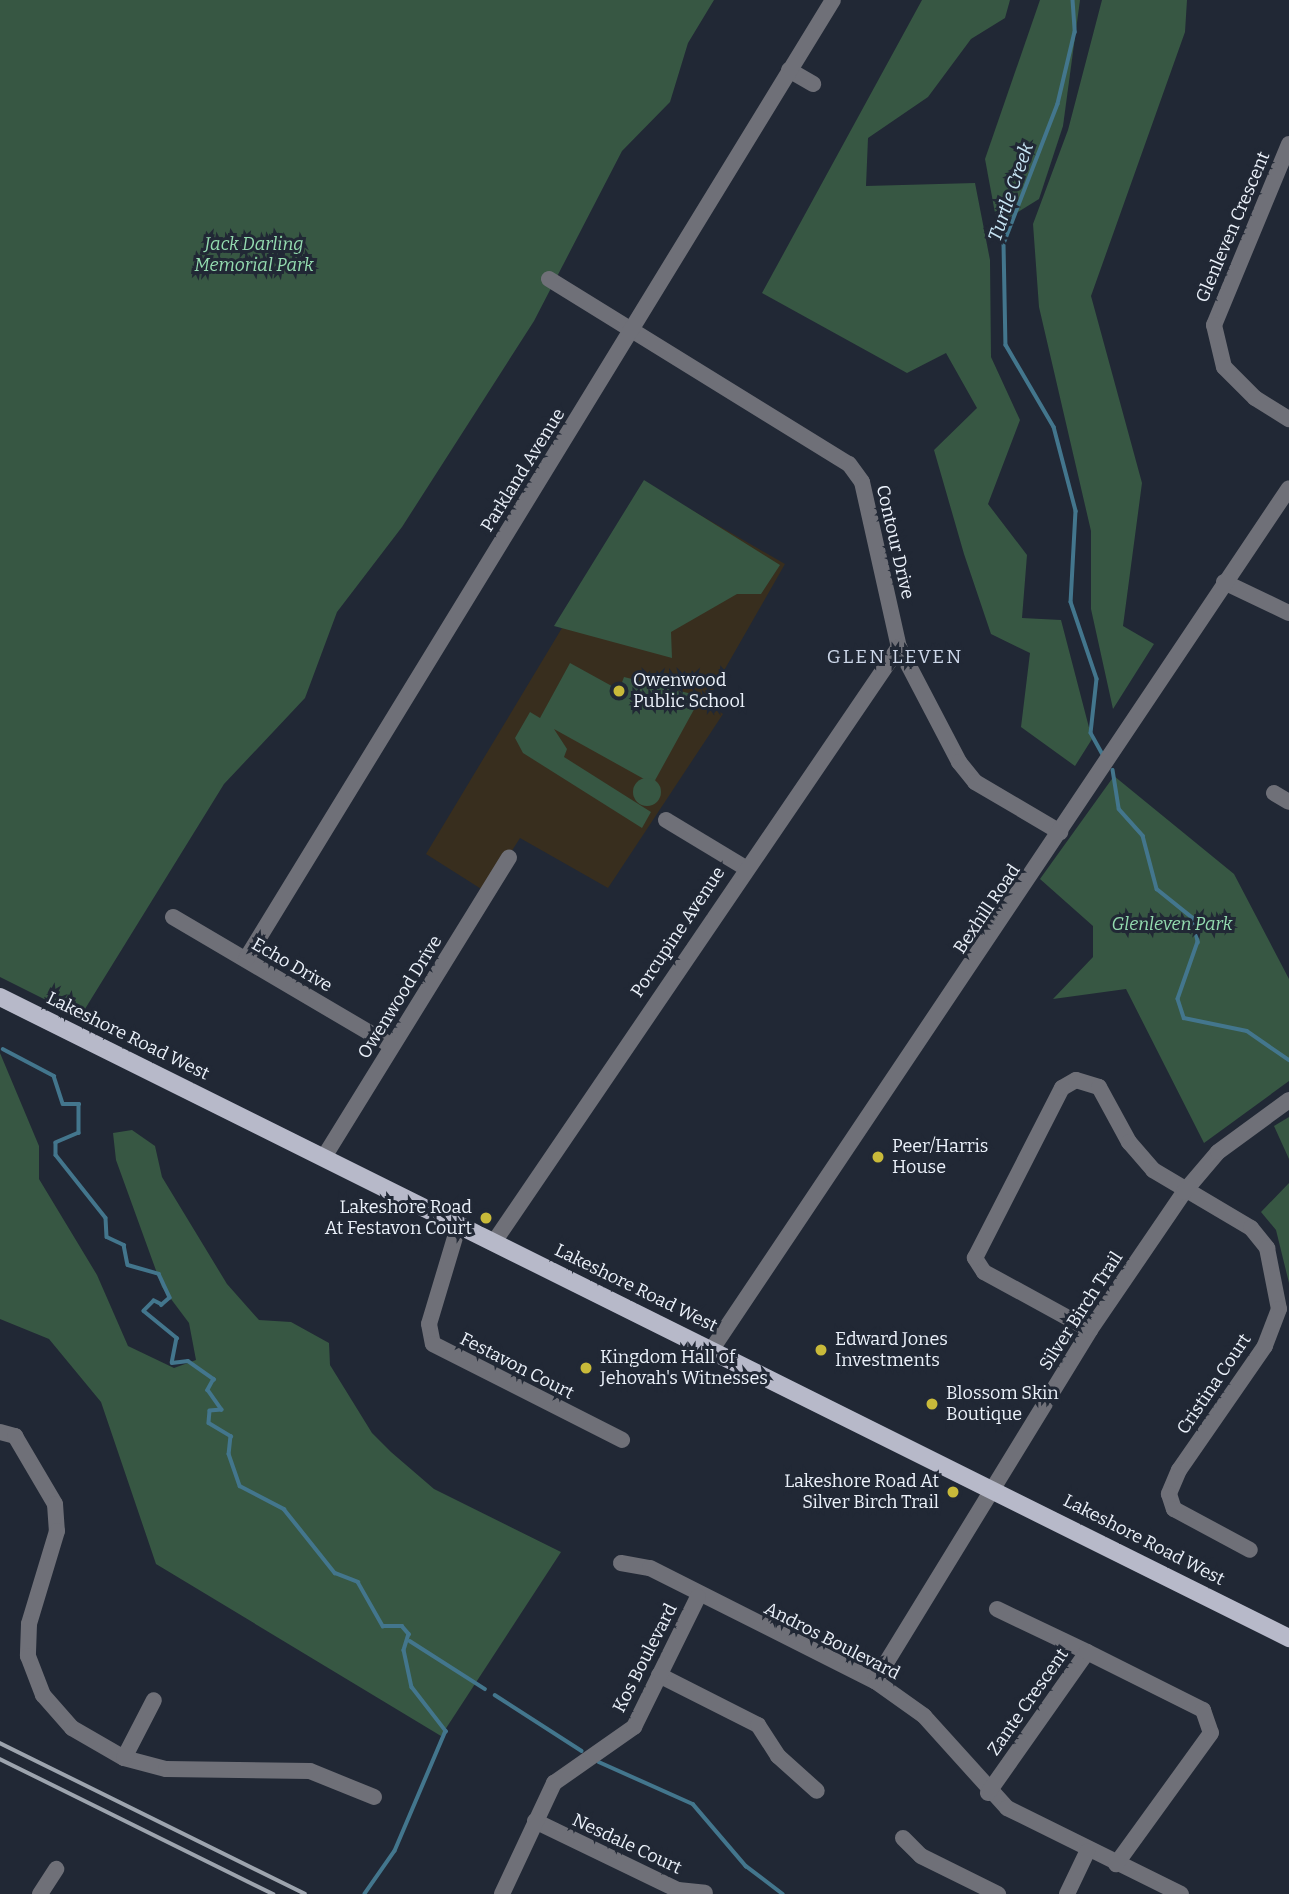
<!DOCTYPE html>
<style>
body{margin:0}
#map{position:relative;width:1289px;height:1894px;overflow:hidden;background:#212835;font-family:Bitter,serif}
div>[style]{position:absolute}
.education>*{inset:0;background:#382e1e}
.green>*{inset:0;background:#375743}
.round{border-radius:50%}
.stream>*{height:3.5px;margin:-1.75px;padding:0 1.75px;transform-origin:1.75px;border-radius:1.75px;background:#43768d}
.minor>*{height:16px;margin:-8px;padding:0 8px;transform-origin:8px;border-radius:8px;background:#6f7078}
.major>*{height:18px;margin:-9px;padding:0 9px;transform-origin:9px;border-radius:9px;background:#b7b9c9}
.rail>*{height:3.5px;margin:-1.75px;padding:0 1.75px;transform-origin:1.75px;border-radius:1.75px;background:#9da4ae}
.dots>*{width:19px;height:19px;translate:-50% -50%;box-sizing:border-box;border:4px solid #212835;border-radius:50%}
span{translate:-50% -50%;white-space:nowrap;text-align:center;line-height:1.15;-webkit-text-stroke:6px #212835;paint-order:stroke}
.street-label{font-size:18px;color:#ebf1fa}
.park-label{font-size:18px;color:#94dcb0;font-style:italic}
.poi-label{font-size:18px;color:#ebf1fa}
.left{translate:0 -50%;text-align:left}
.right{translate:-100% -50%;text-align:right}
.water-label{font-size:19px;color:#c8e6f5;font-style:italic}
.neighbourhood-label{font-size:19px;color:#cdd7e9;letter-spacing:2px}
</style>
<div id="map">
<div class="education">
<i style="clip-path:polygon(648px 485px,785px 564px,706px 702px,723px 714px,608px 888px,520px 838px,486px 892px,426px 854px)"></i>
</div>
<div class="green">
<i style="clip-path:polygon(0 0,714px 0,688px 43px,670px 102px,622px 151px,534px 321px,402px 527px,337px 612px,305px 698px,224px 784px,80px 1017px,0 977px)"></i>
<i style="clip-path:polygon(922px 0,1010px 0,1005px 18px,971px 39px,928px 97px,868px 138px,866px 186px,975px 183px,990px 260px,991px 357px,1020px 420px,988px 504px,1027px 555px,1022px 618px,1061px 620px,1092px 739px,1075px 766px,1021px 727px,1030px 653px,991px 634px,964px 554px,934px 450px,977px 408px,946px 353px,907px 373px,762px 293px)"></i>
<i style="clip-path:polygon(1040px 0,1080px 0,1063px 126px,1039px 199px,1005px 220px,995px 213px,985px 159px)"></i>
<i style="clip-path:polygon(1102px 0,1187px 0,1185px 32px,1091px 296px,1142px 483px,1123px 626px,1154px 644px,1113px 709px,1091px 609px,1091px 531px,1039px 307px,1033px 224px,1068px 130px)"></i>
<i style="clip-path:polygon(644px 480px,780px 565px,761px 594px,737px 594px,671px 632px,672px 658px,554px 626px)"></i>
<i style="clip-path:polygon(570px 663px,619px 690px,624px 677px,692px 694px,697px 704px,653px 784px,554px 729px,567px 749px,564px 757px,651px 812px,642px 828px,523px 753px,515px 738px,530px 712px,540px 718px)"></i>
<i style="clip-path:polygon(1114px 776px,1234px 874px,1289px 979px,1289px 1081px,1204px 1143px,1126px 989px,1053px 999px,1093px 957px,1093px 926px,1040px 879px)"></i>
<i class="round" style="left:633px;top:778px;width:28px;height:28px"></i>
<i style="clip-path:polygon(0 1053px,39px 1146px,39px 1179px,97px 1275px,128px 1346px,174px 1368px,196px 1360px,189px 1323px,162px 1287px,116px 1160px,113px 1133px,132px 1130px,155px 1146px,162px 1177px,227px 1284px,259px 1320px,291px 1322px,329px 1343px,330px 1365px,372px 1433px,391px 1452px,434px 1489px,561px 1552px,441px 1736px,156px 1564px,101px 1402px,49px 1339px,0 1319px)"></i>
<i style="clip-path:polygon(1289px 1117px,1289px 1159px,1274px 1126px)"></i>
<i style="clip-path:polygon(1289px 1183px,1289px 1283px,1276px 1230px,1261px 1212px)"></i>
</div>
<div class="stream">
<i style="left:1073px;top:0;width:32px;rotate:86deg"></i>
<i style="left:1075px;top:32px;width:74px;rotate:103.3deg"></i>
<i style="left:1058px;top:104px;width:150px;rotate:111.1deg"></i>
<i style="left:1004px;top:244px;width:101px;rotate:88.9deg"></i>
<i style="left:1006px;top:345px;width:95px;rotate:59.7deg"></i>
<i style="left:1054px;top:427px;width:87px;rotate:75.3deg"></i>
<i style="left:1076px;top:511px;width:91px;rotate:93.1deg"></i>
<i style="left:1071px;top:602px;width:81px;rotate:71.3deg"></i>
<i style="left:1097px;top:679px;width:54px;rotate:96.3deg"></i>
<i style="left:1091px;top:733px;width:23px;rotate:61deg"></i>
<i style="left:1113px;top:770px;width:39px;rotate:81deg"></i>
<i style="left:1119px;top:809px;width:36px;rotate:48deg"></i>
<i style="left:1143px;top:836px;width:55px;rotate:75.2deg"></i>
<i style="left:1157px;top:889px;width:46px;rotate:38.9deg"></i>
<i style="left:1193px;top:918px;width:25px;rotate:78deg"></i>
<i style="left:1198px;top:942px;width:60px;rotate:109.3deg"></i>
<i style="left:1178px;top:999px;width:20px;rotate:72deg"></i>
<i style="left:1184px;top:1018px;width:64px;rotate:11.7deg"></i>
<i style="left:1247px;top:1031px;width:51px;rotate:34.6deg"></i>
<i style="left:3px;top:1049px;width:58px;rotate:27.9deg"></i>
<i style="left:54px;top:1076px;width:29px;rotate:72deg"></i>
<i style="left:63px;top:1104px;width:16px"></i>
<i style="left:79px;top:1104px;width:29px;rotate:90deg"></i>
<i style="left:79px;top:1133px;width:25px;rotate:157deg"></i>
<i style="left:56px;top:1143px;width:12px;rotate:90deg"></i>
<i style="left:56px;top:1155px;width:80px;rotate:51.6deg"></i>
<i style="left:106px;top:1218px;width:19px;rotate:87deg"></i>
<i style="left:107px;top:1237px;width:19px;rotate:25deg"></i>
<i style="left:124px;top:1245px;width:20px;rotate:79deg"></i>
<i style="left:128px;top:1265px;width:32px;rotate:16deg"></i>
<i style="left:159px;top:1274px;width:26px;rotate:65deg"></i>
<i style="left:170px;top:1298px;width:11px;rotate:139deg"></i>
<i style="left:162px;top:1305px;width:9px;rotate:-153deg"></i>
<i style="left:154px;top:1301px;width:14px;rotate:135deg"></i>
<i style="left:144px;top:1311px;width:43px;rotate:39.3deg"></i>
<i style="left:177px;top:1338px;width:25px;rotate:101deg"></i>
<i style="left:172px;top:1363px;width:16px;rotate:-7deg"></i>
<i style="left:188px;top:1361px;width:32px;rotate:35deg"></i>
<i style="left:214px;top:1379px;width:13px;rotate:119deg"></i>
<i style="left:208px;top:1390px;width:24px;rotate:55deg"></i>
<i style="left:222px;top:1410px;width:12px;rotate:175deg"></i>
<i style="left:210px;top:1411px;width:12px;rotate:95deg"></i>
<i style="left:209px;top:1423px;width:26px;rotate:31deg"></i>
<i style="left:231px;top:1436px;width:18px;rotate:96deg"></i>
<i style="left:229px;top:1454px;width:34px;rotate:71deg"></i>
<i style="left:240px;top:1486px;width:50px;rotate:27.6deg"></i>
<i style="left:284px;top:1509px;width:82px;rotate:51.4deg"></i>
<i style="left:335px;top:1573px;width:25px;rotate:21deg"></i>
<i style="left:358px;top:1582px;width:51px;rotate:60.4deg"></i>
<i style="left:383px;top:1626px;width:19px"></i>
<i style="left:402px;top:1626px;width:11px;rotate:49deg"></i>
<i style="left:409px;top:1634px;width:17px;rotate:107deg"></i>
<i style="left:404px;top:1650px;width:38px;rotate:78deg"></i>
<i style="left:412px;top:1687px;width:56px;rotate:52.3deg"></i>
<i style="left:446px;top:1731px;width:130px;rotate:113deg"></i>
<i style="left:395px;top:1851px;width:52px;rotate:124.9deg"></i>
<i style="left:410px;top:1641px;width:89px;rotate:32.6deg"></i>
<i style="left:495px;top:1695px;width:103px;rotate:32.8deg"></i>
<i style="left:599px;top:1762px;width:103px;rotate:24.1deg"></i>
<i style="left:693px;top:1804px;width:82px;rotate:49.5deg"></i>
<i style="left:746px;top:1866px;width:46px;rotate:37.1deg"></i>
</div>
<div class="minor">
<i style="left:789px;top:70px;width:28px;rotate:30deg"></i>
<i style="left:1289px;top:144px;width:196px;rotate:112.5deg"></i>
<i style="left:1214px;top:325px;width:43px;rotate:76.6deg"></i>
<i style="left:1224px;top:367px;width:44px;rotate:45deg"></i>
<i style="left:1255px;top:398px;width:40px;rotate:32deg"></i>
<i style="left:549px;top:279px;width:352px;rotate:31.7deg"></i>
<i style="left:849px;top:464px;width:22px;rotate:54deg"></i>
<i style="left:862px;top:482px;width:169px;rotate:77.4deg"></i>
<i style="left:899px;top:647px;width:130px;rotate:62.4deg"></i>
<i style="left:959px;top:762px;width:26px;rotate:51deg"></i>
<i style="left:975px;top:782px;width:99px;rotate:30.5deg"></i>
<i style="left:1224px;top:582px;width:72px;rotate:25.5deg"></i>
<i style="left:1274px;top:793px;width:17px;rotate:31deg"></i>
<i style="left:666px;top:820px;width:91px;rotate:31.1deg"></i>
<i style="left:173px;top:917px;width:254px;rotate:30.5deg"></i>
<i style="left:246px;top:959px;width:1124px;rotate:-58.53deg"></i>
<i style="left:324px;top:1157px;width:352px;rotate:-58.3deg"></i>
<i style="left:459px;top:1224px;width:104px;rotate:106.7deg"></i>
<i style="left:429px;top:1324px;width:20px;rotate:79deg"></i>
<i style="left:433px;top:1344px;width:212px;rotate:26.9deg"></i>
<i style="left:494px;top:1242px;width:720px;rotate:-55.76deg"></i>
<i style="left:1090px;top:1330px;width:121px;rotate:-151.3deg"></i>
<i style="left:984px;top:1272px;width:17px;rotate:-123deg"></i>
<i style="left:975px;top:1258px;width:191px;rotate:-62.9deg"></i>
<i style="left:1062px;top:1088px;width:16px;rotate:-30deg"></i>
<i style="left:1076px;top:1080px;width:24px;rotate:17deg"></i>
<i style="left:1099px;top:1087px;width:63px;rotate:61.4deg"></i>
<i style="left:1129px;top:1142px;width:37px;rotate:49deg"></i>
<i style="left:1153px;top:1170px;width:114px;rotate:30.6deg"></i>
<i style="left:1251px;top:1228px;width:26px;rotate:51deg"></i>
<i style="left:1267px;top:1248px;width:62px;rotate:78.9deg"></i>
<i style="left:1279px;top:1309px;width:40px;rotate:111deg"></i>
<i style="left:1265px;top:1346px;width:151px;rotate:124.7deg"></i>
<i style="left:1179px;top:1470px;width:26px;rotate:113deg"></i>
<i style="left:1169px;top:1494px;width:16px;rotate:72deg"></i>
<i style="left:1174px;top:1509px;width:86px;rotate:28.3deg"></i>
<i style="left:712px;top:1349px;width:1036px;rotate:-56.17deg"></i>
<i style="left:0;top:1432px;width:16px;rotate:15deg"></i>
<i style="left:15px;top:1436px;width:79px;rotate:59.5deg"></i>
<i style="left:55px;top:1504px;width:27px;rotate:86deg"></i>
<i style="left:57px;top:1531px;width:97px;rotate:106.8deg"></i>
<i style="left:29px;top:1624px;width:32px;rotate:92deg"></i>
<i style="left:28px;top:1656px;width:42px;rotate:69deg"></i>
<i style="left:43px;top:1695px;width:44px;rotate:48.7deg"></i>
<i style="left:72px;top:1728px;width:60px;rotate:30deg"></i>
<i style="left:124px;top:1758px;width:43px;rotate:14.7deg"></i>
<i style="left:166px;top:1769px;width:144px;rotate:0.8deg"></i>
<i style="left:310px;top:1771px;width:69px;rotate:22.1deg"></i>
<i style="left:621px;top:1563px;width:29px;rotate:10deg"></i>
<i style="left:650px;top:1568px;width:252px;rotate:26.7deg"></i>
<i style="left:875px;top:1681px;width:60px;rotate:35.5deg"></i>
<i style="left:924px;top:1716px;width:124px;rotate:47.9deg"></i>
<i style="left:1007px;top:1808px;width:194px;rotate:26.3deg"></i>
<i style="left:997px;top:1609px;width:100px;rotate:25.5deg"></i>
<i style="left:659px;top:1675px;width:111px;rotate:26.8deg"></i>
<i style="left:758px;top:1725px;width:37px;rotate:57deg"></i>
<i style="left:778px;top:1756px;width:52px;rotate:41.9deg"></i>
<i style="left:875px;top:1681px;width:412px;rotate:-58.5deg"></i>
<i style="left:1090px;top:1330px;width:167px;rotate:-55.7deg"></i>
<i style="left:1184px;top:1192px;width:52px;rotate:-49.6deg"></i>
<i style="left:1218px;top:1152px;width:88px;rotate:-36.2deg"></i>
<i style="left:124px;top:1758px;width:65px;rotate:-62.7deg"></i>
<i style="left:988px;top:1793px;width:172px;rotate:-54.9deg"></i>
<i style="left:1087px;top:1652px;width:130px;rotate:26.6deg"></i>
<i style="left:1203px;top:1710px;width:24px;rotate:71deg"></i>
<i style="left:1211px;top:1733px;width:162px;rotate:125.9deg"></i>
<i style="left:535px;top:1821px;width:159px;rotate:25.8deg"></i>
<i style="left:678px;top:1890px;width:27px;rotate:6deg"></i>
<i style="left:903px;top:1838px;width:25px;rotate:45deg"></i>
<i style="left:921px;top:1856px;width:86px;rotate:26.3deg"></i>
<i style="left:40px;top:1894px;width:30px;rotate:-57deg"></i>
<i style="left:502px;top:1894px;width:123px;rotate:-64.9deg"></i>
<i style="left:554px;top:1783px;width:98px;rotate:-35deg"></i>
<i style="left:634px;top:1727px;width:145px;rotate:-63.8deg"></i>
<i style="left:1067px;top:1894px;width:47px;rotate:-64.5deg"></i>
</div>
<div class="major">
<i style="left:0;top:997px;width:1440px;rotate:26.44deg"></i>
</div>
<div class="rail">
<i style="left:0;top:1743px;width:340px;rotate:26.3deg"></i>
<i style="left:0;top:1759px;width:305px;rotate:26.3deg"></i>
</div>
<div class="dots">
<i style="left:619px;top:691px;background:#c9ba3a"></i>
<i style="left:878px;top:1157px;background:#c9ba3a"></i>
<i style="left:486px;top:1218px;background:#c9ba3a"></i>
<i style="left:821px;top:1350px;background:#c9ba3a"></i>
<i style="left:586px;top:1368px;background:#c9ba3a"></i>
<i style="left:932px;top:1404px;background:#c9ba3a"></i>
<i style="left:953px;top:1492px;background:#c9ba3a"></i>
</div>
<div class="street-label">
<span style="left:1233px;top:227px;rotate:-67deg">Glenleven Crescent</span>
<span style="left:523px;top:470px;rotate:-58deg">Parkland Avenue</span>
<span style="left:895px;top:542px;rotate:77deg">Contour Drive</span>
<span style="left:987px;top:909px;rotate:-56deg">Bexhill Road</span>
<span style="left:678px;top:932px;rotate:-56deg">Porcupine Avenue</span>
<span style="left:292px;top:965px;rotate:30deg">Echo Drive</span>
<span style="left:400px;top:997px;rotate:-58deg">Owenwood Drive</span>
<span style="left:128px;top:1036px;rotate:26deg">Lakeshore Road West</span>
<span style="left:636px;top:1288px;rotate:26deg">Lakeshore Road West</span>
<span style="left:1081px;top:1311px;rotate:-57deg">Silver Birch Trail</span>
<span style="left:517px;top:1366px;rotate:27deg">Festavon Court</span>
<span style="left:1214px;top:1384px;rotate:-56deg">Cristina Court</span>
<span style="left:1144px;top:1540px;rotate:27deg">Lakeshore Road West</span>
<span style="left:832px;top:1641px;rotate:27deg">Andros Boulevard</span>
<span style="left:645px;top:1658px;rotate:-63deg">Kos Boulevard</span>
<span style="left:1028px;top:1702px;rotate:-55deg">Zante Crescent</span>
<span style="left:627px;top:1844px;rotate:25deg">Nesdale Court</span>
</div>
<div class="park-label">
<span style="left:254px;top:255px">Jack Darling<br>Memorial Park</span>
<span style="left:1172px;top:924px">Glenleven Park</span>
</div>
<div class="poi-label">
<span class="left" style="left:633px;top:691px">Owenwood<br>Public School</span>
<span class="left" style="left:892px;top:1157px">Peer/Harris<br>House</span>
<span class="right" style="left:472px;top:1218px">Lakeshore Road<br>At Festavon Court</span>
<span class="left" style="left:835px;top:1350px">Edward Jones<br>Investments</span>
<span class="left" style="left:600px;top:1368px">Kingdom Hall of<br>Jehovah's Witnesses</span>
<span class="left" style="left:946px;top:1404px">Blossom Skin<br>Boutique</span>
<span class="right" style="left:939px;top:1492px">Lakeshore Road At<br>Silver Birch Trail</span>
</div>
<div class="water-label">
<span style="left:1011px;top:192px;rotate:-71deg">Turtle Creek</span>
</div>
<div class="neighbourhood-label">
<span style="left:895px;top:657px">GLEN LEVEN</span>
</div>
</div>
